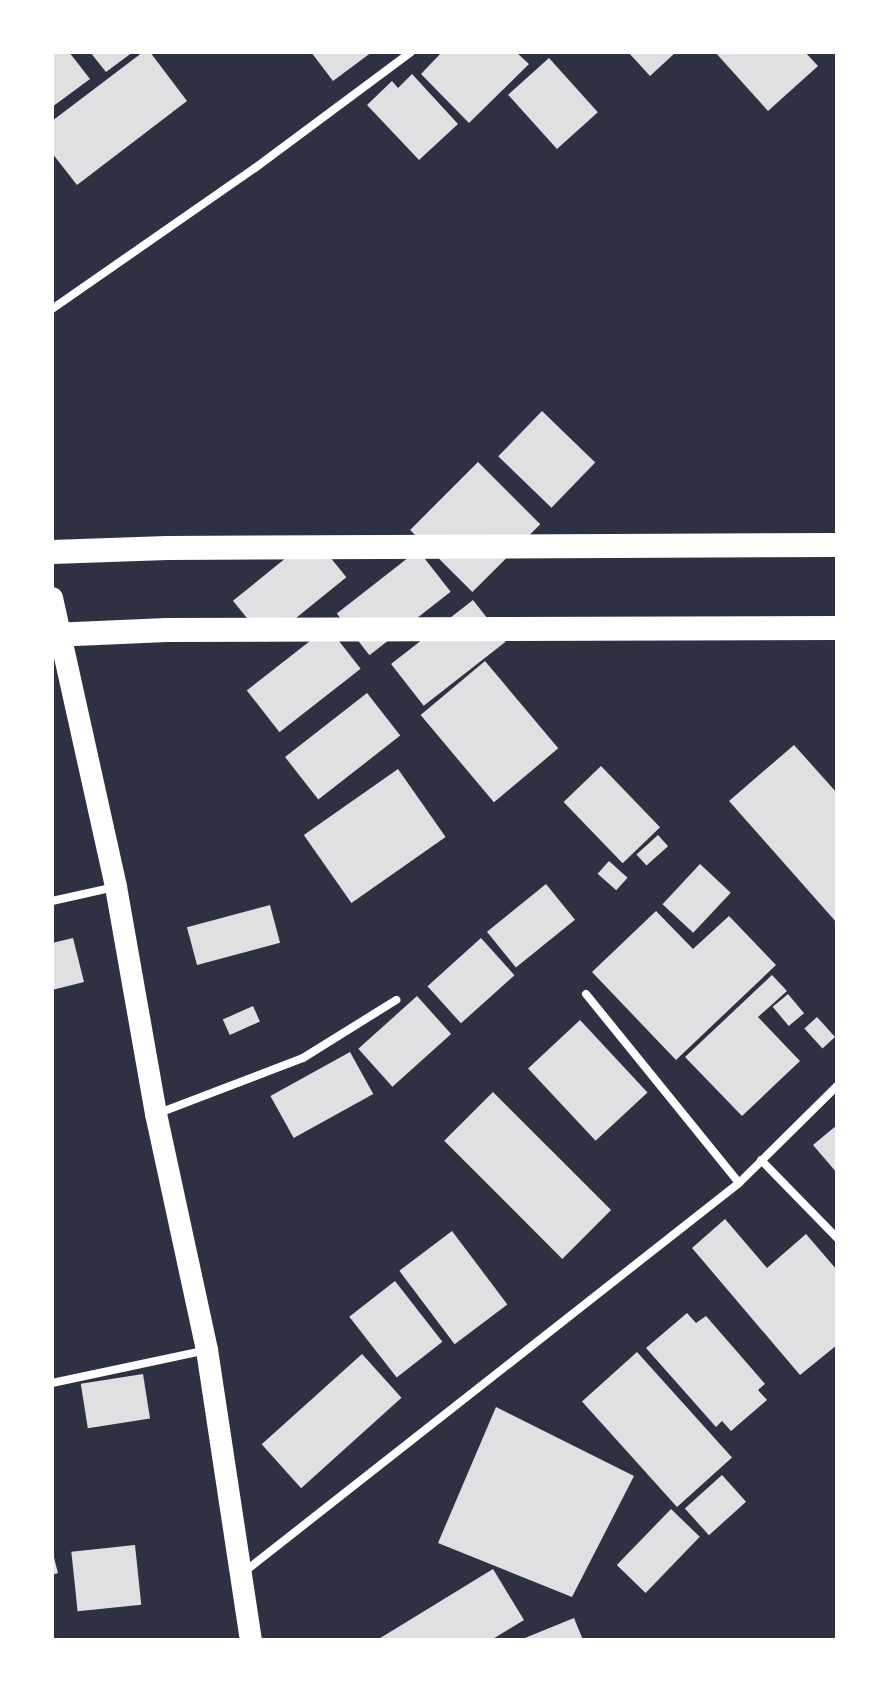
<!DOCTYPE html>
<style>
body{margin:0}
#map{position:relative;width:889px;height:1692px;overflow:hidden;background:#2d3142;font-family:Lato,sans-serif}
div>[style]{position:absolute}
.building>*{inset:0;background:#e0e0e3;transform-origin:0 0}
.minor>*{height:8px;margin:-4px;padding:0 4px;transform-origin:4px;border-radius:4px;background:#fff}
.trunk>*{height:22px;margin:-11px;padding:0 11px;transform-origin:11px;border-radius:11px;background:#fff}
.motorway>*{height:24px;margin:-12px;padding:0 12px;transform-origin:12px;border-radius:12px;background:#fff}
span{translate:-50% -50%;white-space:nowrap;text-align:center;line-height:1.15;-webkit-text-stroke:7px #fff;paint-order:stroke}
.frame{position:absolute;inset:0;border:54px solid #fff;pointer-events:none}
</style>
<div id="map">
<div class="building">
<i style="clip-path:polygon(52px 52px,69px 52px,90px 79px,52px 107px)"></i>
<i style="clip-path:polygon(90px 52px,133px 52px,106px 72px)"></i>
<i style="clip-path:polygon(143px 52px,150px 52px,187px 101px,77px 185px,52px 153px,52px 121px)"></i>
<i style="clip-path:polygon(311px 52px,372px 52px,333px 81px)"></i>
<i style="clip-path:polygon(442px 52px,516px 52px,529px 64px,469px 123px,421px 74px)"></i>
<i style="clip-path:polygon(628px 52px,676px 52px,650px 76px)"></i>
<i style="clip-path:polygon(715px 52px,805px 52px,818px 66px,768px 111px)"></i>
<i style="left:549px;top:58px;width:73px;height:55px;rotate:48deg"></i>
<i style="clip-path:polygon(412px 74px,458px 124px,419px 160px,367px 105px,392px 81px,398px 88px)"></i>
<i style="left:542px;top:411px;width:74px;height:63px;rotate:44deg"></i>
<i style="left:478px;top:462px;width:88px;height:96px;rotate:45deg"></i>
<i style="left:313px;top:536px;width:53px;height:103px;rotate:51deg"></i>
<i style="left:418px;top:550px;width:53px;height:103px;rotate:52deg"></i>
<i style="left:473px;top:600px;width:53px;height:104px;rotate:52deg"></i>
<i style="left:328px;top:627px;width:53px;height:103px;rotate:52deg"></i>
<i style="left:485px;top:661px;width:114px;height:84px;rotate:50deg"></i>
<i style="left:367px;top:693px;width:54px;height:104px;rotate:52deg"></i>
<i style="clip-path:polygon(794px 745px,837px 793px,837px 923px,729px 801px)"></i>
<i style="left:601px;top:766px;width:85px;height:52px;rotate:46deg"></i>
<i style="left:398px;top:769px;width:83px;height:115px;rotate:55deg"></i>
<i style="left:658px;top:835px;width:15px;height:29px;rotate:48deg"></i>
<i style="left:609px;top:861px;width:25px;height:17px;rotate:42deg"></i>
<i style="left:700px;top:864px;width:42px;height:55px;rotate:43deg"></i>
<i style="left:546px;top:884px;width:46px;height:76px;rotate:51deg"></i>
<i style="left:270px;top:905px;width:39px;height:86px;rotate:75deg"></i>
<i style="clip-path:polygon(656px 911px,693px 949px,729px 916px,776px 965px,676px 1060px,592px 972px)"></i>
<i style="clip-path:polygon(73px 938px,84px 982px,52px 990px,52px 943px)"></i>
<i style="left:481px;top:938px;width:50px;height:72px;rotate:48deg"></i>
<i style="clip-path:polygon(772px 975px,787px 991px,758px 1017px,800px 1061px,742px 1116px,685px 1057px)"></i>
<i style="left:788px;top:994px;width:25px;height:20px;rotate:50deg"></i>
<i style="left:417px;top:996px;width:51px;height:79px;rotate:48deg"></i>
<i style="left:253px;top:1006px;width:17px;height:33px;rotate:66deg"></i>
<i style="left:817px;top:1017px;width:27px;height:17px;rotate:48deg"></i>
<i style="left:580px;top:1020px;width:99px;height:71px;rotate:47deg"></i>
<i style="left:350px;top:1052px;width:48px;height:91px;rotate:61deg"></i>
<i style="left:493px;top:1092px;width:167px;height:69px;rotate:45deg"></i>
<i style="clip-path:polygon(837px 1125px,837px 1173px,813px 1145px)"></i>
<i style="clip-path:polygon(725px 1219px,767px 1268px,806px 1234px,837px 1270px,837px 1345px,800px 1375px,692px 1248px)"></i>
<i style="left:452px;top:1231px;width:92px;height:66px;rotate:53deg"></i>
<i style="left:395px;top:1281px;width:77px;height:58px;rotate:52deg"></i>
<i style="clip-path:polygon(687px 1313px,696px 1323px,706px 1316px,765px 1384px,758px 1390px,767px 1400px,731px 1431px,722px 1421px,716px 1427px,646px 1348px)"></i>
<i style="left:637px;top:1352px;width:142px;height:74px;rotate:48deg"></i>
<i style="left:362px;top:1354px;width:59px;height:135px;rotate:48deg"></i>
<i style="left:143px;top:1374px;width:45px;height:63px;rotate:81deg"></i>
<i style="clip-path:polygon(496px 1407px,634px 1476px,572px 1597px,438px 1543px)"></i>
<i style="left:722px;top:1475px;width:36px;height:50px;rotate:48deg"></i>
<i style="left:671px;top:1509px;width:40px;height:78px;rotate:44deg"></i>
<i style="left:135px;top:1545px;width:60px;height:64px;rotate:84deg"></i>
<i style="clip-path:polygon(52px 1550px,58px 1573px,52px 1575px)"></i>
<i style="clip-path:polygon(493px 1569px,524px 1620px,491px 1640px,377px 1640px)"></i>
<i style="clip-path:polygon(574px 1618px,583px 1640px,520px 1640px)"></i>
</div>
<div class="minor">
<i style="left:52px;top:309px;width:247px;rotate:-34.8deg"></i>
<i style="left:255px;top:168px;width:194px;rotate:-36.6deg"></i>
<i style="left:52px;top:901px;width:65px;rotate:-12.5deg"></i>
<i style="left:586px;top:994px;width:243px;rotate:51deg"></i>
<i style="left:159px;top:1113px;width:154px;rotate:-20.9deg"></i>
<i style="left:303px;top:1058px;width:110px;rotate:-31.9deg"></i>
<i style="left:761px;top:1160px;width:109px;rotate:45.7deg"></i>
<i style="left:52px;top:1383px;width:158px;rotate:-12deg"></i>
<i style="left:244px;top:1572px;width:630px;rotate:-38.16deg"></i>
<i style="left:739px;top:1183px;width:138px;rotate:-44.7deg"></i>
</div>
<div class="trunk">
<i style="left:52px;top:598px;width:296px;rotate:77.5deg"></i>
<i style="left:116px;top:887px;width:230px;rotate:80deg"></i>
<i style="left:156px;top:1114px;width:241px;rotate:77.8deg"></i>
<i style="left:207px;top:1350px;width:293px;rotate:81.4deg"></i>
</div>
<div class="motorway">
<i style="left:52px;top:552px;width:115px;rotate:-2deg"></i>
<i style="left:167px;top:548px;width:670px;rotate:-0.26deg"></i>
<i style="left:52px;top:635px;width:115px;rotate:-2.5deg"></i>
<i style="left:167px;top:630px;width:670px;rotate:-0.17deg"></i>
</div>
<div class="frame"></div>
</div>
